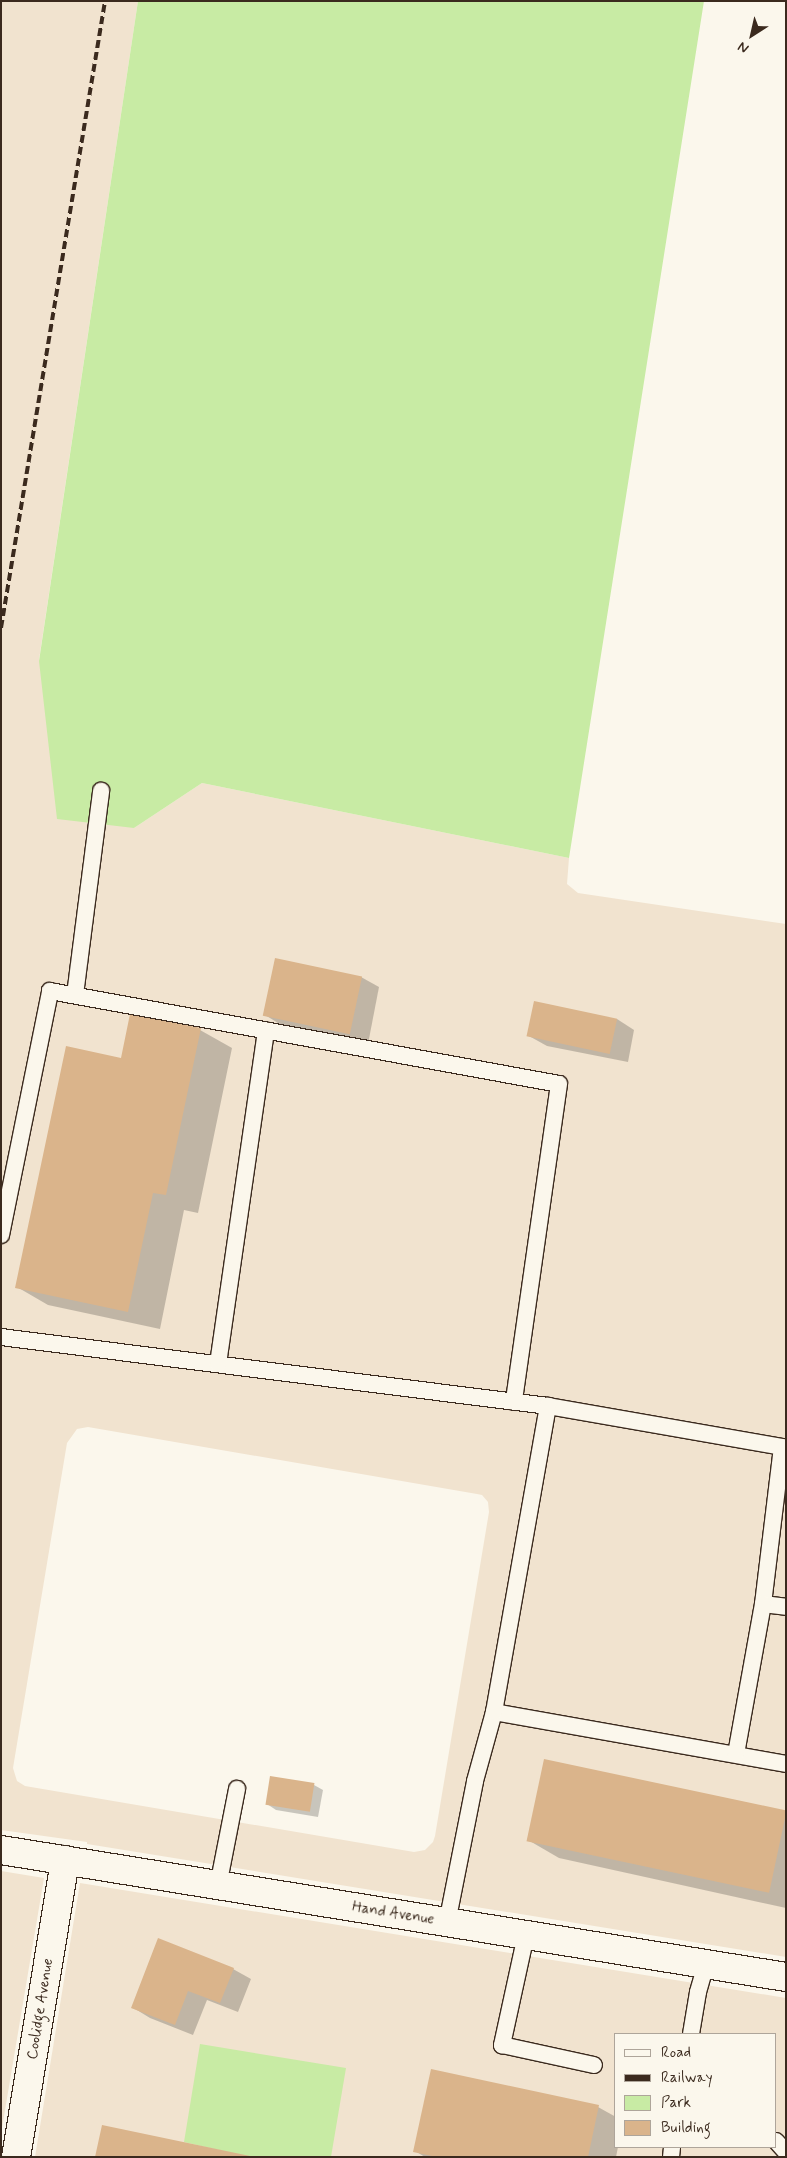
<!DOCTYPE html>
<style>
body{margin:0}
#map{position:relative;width:787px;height:2158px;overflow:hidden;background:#fbf7ec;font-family:Mynerve,sans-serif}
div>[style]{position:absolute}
.built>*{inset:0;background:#f1e3cf}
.green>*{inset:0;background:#c8eba4}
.shadow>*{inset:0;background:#0003}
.building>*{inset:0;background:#dab48b;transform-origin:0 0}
.roads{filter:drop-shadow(1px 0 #3b2a1e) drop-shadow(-1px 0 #3b2a1e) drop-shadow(0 1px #3b2a1e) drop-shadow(0 -1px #3b2a1e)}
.service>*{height:16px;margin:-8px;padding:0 8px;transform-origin:8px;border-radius:8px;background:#fbf7ec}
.minor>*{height:28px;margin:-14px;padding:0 14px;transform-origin:14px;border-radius:14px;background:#fbf7ec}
.tertiary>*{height:28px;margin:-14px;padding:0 14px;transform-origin:14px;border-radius:14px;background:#fbf7ec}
.rail>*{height:4px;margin-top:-2px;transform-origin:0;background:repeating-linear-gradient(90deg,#3b2a1e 0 8px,transparent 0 12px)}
span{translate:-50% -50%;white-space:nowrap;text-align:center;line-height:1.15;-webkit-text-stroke:5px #fbf7ec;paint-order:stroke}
.street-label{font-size:15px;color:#3b2a1e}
.frame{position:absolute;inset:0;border:2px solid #3b2a1e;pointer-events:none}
.legend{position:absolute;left:614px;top:2033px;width:162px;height:115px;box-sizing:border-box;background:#fbf7ec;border:1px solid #aea59a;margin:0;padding:6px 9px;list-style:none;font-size:15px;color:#3b2a1e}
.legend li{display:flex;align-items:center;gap:10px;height:25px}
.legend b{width:25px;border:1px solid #aea59a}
.north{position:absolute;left:727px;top:10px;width:50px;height:50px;-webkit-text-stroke:4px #fbf7ec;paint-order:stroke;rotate:215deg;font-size:14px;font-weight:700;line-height:20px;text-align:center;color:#3b2a1e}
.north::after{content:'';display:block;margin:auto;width:18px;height:22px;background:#3b2a1e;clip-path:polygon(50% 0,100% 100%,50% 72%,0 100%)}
</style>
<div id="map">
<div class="built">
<i style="clip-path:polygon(evenodd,1px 1px,138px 1px,39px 660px,134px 828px,202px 783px,569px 858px,567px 884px,578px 893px,786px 924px,786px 1957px,87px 1844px,87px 1842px,1px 1830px,1px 1px,88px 1427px,477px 1494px,482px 1495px,488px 1502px,489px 1512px,435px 1836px,433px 1842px,425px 1850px,414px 1852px,25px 1786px,17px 1781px,13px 1768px,67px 1443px,77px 1429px,88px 1427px)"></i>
<i style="clip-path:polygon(1px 1871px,44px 1878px,1px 2134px)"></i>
<i style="clip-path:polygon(evenodd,80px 1883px,786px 1998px,786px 2157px,35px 2157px,80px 1883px,616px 2034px,776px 2034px,776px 2147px,616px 2147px,616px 2034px)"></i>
</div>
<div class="green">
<i style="clip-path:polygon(138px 1px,704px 1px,569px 858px,202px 783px,134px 828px,57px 819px,39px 661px)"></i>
<i style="clip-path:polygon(200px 2044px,346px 2068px,331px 2157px,249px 2157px,184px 2142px)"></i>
</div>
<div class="shadow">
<i style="clip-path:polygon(361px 977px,379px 987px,368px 1044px,283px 1026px,265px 1015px)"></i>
<i style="clip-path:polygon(617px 1019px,634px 1030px,628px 1062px,547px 1046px,529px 1036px)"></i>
<i style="clip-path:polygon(200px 1030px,232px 1048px,198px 1213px,184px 1210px,160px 1329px,48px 1305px,17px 1287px,122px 1059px)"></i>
<i style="clip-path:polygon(314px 1785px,323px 1790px,318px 1817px,276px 1810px,267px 1804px)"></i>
<i style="clip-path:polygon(786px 1813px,786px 1908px,559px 1858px,528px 1840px)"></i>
<i style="clip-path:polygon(233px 1969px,251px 1979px,238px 2012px,207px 2000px,193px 2035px,150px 2018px,132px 2007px)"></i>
<i style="clip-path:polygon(598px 2107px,616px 2117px,616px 2147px,618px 2147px,616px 2157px,425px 2157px,415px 2151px)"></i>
</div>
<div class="building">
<i style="left:275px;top:958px;width:89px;height:59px;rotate:12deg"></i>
<i style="left:534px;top:1001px;width:85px;height:36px;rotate:12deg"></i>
<i style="clip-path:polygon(130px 1014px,201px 1028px,166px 1195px,153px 1193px,128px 1312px,15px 1288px,66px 1046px,121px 1058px)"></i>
<i style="left:544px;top:1759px;width:248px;height:84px;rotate:12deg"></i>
<i style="left:270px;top:1776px;width:45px;height:29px;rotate:9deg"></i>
<i style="clip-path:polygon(158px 1938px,234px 1968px,220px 2003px,188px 1991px,175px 2025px,131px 2008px)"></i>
<i style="clip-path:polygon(431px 2069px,599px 2105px,588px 2157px,437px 2157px,413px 2152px)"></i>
<i style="clip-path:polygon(102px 2125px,250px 2156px,250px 2157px,95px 2157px)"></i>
</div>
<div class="roads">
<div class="service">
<i style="left:75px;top:995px;width:206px;rotate:-82.7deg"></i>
<i style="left:1px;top:1235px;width:249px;rotate:-78.6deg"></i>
<i style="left:50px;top:991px;width:517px;rotate:10.35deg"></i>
<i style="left:559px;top:1084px;width:321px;rotate:98.1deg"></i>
<i style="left:1px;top:1337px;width:551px;rotate:7.19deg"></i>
<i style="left:548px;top:1406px;width:238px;rotate:9.9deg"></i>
<i style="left:782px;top:1447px;width:158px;rotate:96.9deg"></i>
<i style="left:763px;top:1604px;width:23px;rotate:7deg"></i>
<i style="left:218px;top:1364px;width:337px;rotate:-81.8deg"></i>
<i style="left:494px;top:1712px;width:297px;rotate:10.1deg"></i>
<i style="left:736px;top:1754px;width:152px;rotate:-79.8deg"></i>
<i style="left:218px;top:1886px;width:99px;rotate:-78.9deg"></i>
<i style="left:447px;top:1923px;width:145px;rotate:-78.8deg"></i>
<i style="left:475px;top:1781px;width:72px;rotate:-74.6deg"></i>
<i style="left:494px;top:1712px;width:311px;rotate:-80deg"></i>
<i style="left:526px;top:1935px;width:113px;rotate:102.3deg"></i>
<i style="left:502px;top:2045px;width:94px;rotate:12.3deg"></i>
<i style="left:691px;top:2034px;width:43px;rotate:-80.5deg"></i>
<i style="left:698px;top:1992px;width:29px;rotate:-74deg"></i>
<i style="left:776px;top:2141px;width:15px;rotate:48deg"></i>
<i style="left:671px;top:2157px;width:10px;rotate:-84deg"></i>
</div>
<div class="minor">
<i style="left:16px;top:2157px;width:301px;rotate:-80.6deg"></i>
</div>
<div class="tertiary">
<i style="left:1px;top:1850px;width:795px;rotate:9.19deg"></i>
</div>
</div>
<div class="rail">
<i style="left:1px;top:628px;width:636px;rotate:-80.58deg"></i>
</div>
<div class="street-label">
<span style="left:393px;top:1914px;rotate:9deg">Hand Avenue</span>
<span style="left:41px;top:2009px;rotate:-81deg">Coolidge Avenue</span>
</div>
<div class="frame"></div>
<ul class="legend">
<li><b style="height:6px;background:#fbf7ec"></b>Road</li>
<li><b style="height:6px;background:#3b2a1e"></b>Railway</li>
<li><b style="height:14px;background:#c8eba4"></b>Park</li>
<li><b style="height:14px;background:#dab48b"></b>Building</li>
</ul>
<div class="north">N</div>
</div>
